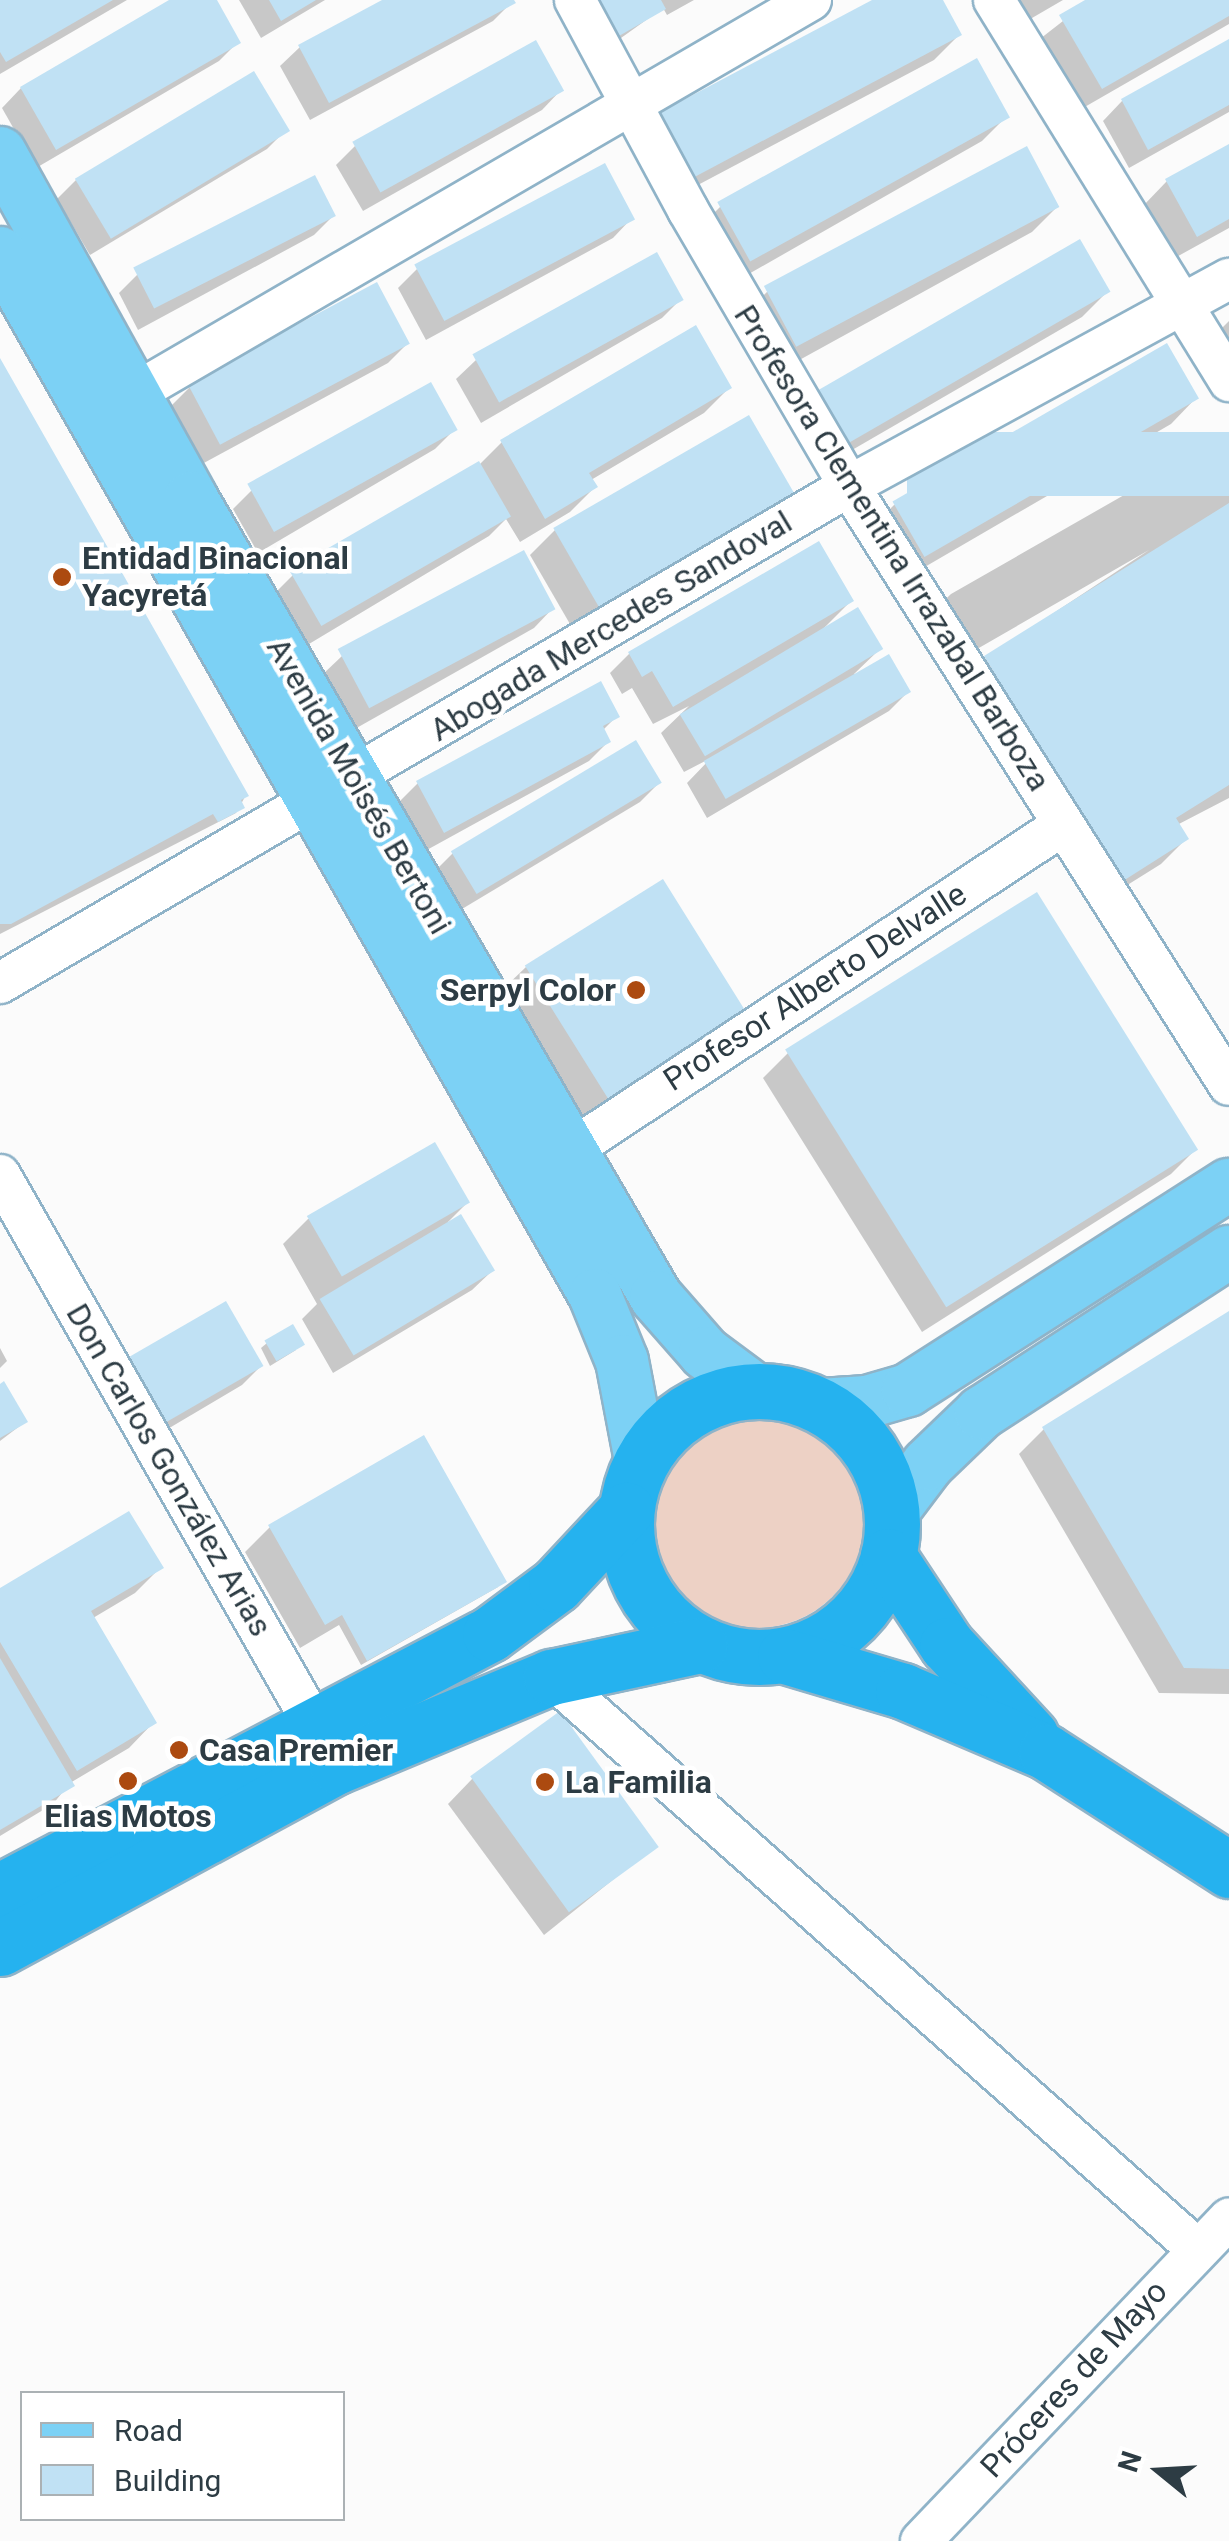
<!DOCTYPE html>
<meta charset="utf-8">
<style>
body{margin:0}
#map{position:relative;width:1229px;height:2541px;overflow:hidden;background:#fbfbfb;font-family:Roboto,sans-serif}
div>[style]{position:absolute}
.green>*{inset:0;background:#edd1c5}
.round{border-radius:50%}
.shadow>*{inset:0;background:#0003}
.building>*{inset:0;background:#c0e1f4;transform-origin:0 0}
.roads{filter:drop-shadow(2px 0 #8fb3c8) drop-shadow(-2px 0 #8fb3c8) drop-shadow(0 2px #8fb3c8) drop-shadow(0 -2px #8fb3c8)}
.minor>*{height:40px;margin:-20px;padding:0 20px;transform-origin:20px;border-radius:20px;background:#fff}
.major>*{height:52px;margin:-26px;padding:0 26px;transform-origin:26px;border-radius:26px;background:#7cd1f5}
.highway>*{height:55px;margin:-27.5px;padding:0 27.5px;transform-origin:27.5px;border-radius:27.5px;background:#25b2ef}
.highway>.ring{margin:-27.5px;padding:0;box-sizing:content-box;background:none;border:55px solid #25b2ef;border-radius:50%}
.dots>*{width:28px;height:28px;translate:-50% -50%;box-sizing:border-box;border:5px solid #fff;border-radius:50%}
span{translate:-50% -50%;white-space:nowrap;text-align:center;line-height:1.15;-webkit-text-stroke:9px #fff;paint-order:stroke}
.street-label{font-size:32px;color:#2d3c44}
.poi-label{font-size:32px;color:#2d3c44;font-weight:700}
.left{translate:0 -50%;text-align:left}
.right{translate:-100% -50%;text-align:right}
.legend{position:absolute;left:20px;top:2391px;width:325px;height:130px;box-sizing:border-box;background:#fff;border:2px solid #abb1b4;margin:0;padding:12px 18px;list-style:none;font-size:30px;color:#2d3c44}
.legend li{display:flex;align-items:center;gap:20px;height:50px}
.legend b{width:50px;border:2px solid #abb1b4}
.north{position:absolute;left:1109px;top:2421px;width:100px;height:100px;-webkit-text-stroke:8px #fff;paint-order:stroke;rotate:288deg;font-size:28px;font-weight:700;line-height:40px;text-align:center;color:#2d3c44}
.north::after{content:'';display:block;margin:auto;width:35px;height:45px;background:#2d3c44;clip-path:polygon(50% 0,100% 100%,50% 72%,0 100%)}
</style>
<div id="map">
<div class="green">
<i class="round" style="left:647px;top:1410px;width:218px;height:218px"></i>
</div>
<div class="shadow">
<i style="clip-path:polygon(0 0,127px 0,0 74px)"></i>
<i style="clip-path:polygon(174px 0,214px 0,238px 42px,219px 61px,36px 168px,2px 108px,21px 88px)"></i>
<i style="clip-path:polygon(239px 0,325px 0,261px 38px)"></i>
<i style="clip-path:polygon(387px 0,512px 2px,493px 21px,310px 120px,280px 66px,300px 47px)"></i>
<i style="clip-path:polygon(569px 0,694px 0,667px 15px,663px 8px,600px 53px)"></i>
<i style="clip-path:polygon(877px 0,940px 0,959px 35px,934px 60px,662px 204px,630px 144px)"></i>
<i style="clip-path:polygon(1006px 0,1063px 0,1020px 25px)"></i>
<i style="clip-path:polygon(1090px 0,1229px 0,1229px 24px,1076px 112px,1036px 42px)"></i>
<i style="clip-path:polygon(1229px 42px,1229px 112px,1129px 168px,1103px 121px,1122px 101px)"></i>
<i style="clip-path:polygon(561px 90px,542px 110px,363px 211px,336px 165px,355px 146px)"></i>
<i style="clip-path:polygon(1007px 116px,982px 141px,726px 287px,695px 232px,720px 207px)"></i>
<i style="clip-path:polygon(286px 130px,267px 149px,90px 255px,57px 199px,76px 180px)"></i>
<i style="clip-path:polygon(1229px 147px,1229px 228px,1171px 260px,1142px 207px,1167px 181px)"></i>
<i style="clip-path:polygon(1057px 207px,1032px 232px,774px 374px,742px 316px,768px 291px)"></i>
<i style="clip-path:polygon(333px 216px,314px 235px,138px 330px,119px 293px,138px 274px)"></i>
<i style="clip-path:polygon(632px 218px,613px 238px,426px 340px,398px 288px,417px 269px)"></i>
<i style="clip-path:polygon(1107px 292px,1082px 317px,821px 468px,793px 420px)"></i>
<i style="clip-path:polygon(681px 299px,662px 318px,481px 423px,456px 379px,476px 360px)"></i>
<i style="clip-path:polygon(1229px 321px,1229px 369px,1212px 338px)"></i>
<i style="clip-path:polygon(407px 344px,388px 363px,202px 464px,171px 406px,190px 387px)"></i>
<i style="clip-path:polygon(0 363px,246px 795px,236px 813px,0 934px)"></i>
<i style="clip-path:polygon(729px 388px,704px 413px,591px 480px,595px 487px,570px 512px,520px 542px,506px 519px,489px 536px,304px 647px,273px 595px,293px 575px,478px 466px,502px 442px)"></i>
<i style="clip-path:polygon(1196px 398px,1171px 424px,899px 582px,869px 530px,894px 505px)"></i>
<i style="clip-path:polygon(455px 429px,435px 449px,258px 553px,233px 509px,252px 490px)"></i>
<i style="clip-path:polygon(1229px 435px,1229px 798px,1177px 825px,1186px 839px,1161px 864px,1097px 904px,961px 683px,986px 658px,1149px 550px,951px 664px,925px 619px,951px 594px)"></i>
<i style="clip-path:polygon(792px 494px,767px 519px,574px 631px,530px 555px,555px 530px)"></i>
<i style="clip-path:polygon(818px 544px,851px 601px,824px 628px,880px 649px,854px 674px,908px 692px,889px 711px,707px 818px,687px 783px,711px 758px,684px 772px,661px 733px,689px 706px,653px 724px,632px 688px,622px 694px,610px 673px,629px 654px)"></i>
<i style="clip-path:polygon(553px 608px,534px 628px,353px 730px,322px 675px,342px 656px)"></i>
<i style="clip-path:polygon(617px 716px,603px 730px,608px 742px,589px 761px,425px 851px,398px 803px,418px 783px)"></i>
<i style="clip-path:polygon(659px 783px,640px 802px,457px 912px,434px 872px,453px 853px)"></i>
<i style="clip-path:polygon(526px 967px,745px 1014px,579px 1121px,500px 992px)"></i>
<i style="clip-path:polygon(788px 1053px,1196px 1149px,1171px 1174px,922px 1332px,763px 1078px)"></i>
<i style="clip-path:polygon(467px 1203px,448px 1222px,492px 1271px,472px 1290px,333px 1373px,302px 1319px,317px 1304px,283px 1244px,308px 1219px)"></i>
<i style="clip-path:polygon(1229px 1314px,1229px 1694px,1159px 1693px,1019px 1454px,1044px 1429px)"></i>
<i style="clip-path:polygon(267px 1343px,296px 1350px,270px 1366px,261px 1348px)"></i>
<i style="clip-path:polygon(0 1348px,7px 1361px,0 1368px)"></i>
<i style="clip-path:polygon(261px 1366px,242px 1385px,139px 1446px,103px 1385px)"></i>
<i style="clip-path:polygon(0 1387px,25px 1422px,0 1441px)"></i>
<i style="clip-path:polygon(270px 1527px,498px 1587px,361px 1665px,339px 1625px,300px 1648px,245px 1552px)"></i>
<i style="clip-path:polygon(160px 1568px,135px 1593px,93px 1618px,154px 1722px,129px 1748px,70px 1783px,53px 1804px,0 1836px,0 1591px)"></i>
<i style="clip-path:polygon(473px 1778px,655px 1846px,544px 1935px,448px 1804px)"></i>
</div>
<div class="building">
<i style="clip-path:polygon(0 0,113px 0,6px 62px,0 52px)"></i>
<i style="clip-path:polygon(169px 0,217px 0,241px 43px,56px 150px,20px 87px)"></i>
<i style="clip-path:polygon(269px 0,316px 0,281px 21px)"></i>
<i style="clip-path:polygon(382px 0,514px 0,516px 3px,329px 103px,298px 45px)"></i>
<i style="clip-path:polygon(599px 0,661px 0,666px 9px,619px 36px)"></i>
<i style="clip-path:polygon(872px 0,943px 0,962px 35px,687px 181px,653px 116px)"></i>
<i style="clip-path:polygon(1085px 0,1229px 0,1229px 16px,1102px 89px,1059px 15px)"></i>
<i style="clip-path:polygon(1229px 39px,1229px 105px,1148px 150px,1121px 99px)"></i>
<i style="left:536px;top:40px;width:58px;height:210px;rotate:61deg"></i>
<i style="left:977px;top:58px;width:68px;height:297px;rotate:61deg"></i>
<i style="left:254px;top:71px;width:70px;height:209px;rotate:59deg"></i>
<i style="clip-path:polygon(1229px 144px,1229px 219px,1197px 237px,1165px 179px)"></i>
<i style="left:1027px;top:146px;width:69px;height:298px;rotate:62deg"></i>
<i style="left:605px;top:163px;width:64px;height:216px;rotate:62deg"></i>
<i style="left:315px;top:175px;width:46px;height:204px;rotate:63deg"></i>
<i style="left:1080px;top:239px;width:61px;height:305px;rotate:60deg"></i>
<i style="left:657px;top:252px;width:55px;height:211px;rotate:61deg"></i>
<i style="left:377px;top:282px;width:70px;height:215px;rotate:62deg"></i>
<i style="clip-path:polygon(696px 325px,732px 388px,589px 473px,598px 487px,545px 519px,500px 440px)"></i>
<i style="left:1167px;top:343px;width:64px;height:317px;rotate:60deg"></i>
<i style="clip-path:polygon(0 358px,249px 796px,241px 800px,245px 808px,218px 822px,213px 814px,11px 924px,0 924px)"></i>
<i style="left:431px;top:382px;width:55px;height:210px;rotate:61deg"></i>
<i style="left:749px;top:415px;width:91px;height:226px;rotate:60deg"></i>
<i style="left:1229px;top:432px;width:64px;height:322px;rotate:90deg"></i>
<i style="left:479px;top:461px;width:64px;height:219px;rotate:60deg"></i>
<i style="clip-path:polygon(1229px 503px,1229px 785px,1176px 818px,1189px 839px,1123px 881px,984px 656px)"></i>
<i style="clip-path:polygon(819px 541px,854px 601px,673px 707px,652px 671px,642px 677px,628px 652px)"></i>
<i style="left:524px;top:550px;width:67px;height:211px;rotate:62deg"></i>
<i style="left:858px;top:607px;width:49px;height:208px;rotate:59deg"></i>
<i style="left:889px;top:654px;width:44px;height:214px;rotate:60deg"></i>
<i style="clip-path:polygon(601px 681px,620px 717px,603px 726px,611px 742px,444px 833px,416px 781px)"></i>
<i style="left:636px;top:740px;width:50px;height:216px;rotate:59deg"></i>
<i style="left:663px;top:879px;width:160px;height:163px;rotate:58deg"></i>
<i style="left:1037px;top:892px;width:304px;height:297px;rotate:58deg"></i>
<i style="left:435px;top:1142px;width:70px;height:148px;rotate:60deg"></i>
<i style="left:461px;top:1214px;width:66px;height:165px;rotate:59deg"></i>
<i style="left:226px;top:1301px;width:75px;height:122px;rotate:60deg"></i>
<i style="clip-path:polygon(1229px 1311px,1229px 1669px,1184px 1668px,1042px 1427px)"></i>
<i style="left:293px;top:1324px;width:24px;height:33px;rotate:60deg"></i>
<i style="clip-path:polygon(4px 1381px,28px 1422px,0 1438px,0 1384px)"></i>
<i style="clip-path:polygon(424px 1435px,507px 1582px,367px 1661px,342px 1615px,325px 1625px,268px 1525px)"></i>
<i style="clip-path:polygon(129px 1511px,164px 1568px,91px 1611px,157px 1723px,77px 1771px,0 1642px,0 1588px)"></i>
<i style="clip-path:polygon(0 1658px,75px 1786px,0 1830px)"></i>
<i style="left:560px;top:1711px;width:168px;height:111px;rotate:54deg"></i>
</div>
<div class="roads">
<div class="minor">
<i style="left:575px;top:0;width:238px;rotate:61.7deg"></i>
<i style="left:688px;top:210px;width:320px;rotate:59.7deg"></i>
<i style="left:849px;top:486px;width:709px;rotate:57.61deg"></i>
<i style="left:994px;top:0;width:448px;rotate:58.3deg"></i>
<i style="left:109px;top:408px;width:812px;rotate:-30.17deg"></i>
<i style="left:0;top:983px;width:984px;rotate:-30.34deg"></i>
<i style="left:849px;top:486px;width:433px;rotate:-28.6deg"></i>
<i style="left:569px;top:1151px;width:592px;rotate:-33.42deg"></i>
<i style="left:0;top:1175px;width:661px;rotate:60.26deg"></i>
<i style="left:551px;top:1677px;width:863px;rotate:41.52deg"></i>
<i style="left:921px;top:2541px;width:446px;rotate:-46.3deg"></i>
</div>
<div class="major">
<i style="left:0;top:153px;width:394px;rotate:61deg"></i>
<i style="left:191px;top:498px;width:924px;rotate:59.8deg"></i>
<i style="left:656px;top:1297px;width:74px;rotate:48.8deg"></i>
<i style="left:705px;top:1353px;width:62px;rotate:36.5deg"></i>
<i style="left:0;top:253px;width:1200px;rotate:60.27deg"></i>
<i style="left:595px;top:1295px;width:71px;rotate:67.8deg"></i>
<i style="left:622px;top:1361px;width:102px;rotate:79.2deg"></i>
<i style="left:820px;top:1405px;width:47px;rotate:-3.7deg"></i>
<i style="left:867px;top:1402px;width:43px;rotate:-16.3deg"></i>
<i style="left:908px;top:1390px;width:381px;rotate:-32.6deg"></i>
<i style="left:891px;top:1513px;width:61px;rotate:-52.9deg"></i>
<i style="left:928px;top:1464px;width:74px;rotate:-43.9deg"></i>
<i style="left:981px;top:1413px;width:296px;rotate:-33deg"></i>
</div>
<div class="highway">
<i class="ring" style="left:626px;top:1391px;width:211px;height:211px"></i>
<i style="left:888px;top:1556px;width:107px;rotate:56.5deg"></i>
<i style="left:947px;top:1645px;width:124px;rotate:47.3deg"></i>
<i style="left:785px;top:1656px;width:123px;rotate:16.5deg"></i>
<i style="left:903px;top:1691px;width:155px;rotate:23.1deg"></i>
<i style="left:1046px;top:1752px;width:218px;rotate:32.8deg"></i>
<i style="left:0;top:1891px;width:553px;rotate:-27.68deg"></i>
<i style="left:490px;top:1634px;width:82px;rotate:-36.6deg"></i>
<i style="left:556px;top:1585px;width:103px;rotate:-47deg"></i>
<i style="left:0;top:1948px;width:383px;rotate:-28.4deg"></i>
<i style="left:337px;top:1766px;width:232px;rotate:-22.6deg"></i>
<i style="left:551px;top:1677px;width:152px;rotate:-12.1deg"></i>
</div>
</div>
<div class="dots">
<i style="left:62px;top:577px;background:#ac4a10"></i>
<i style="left:636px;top:990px;background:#ac4a10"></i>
<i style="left:179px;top:1750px;background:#ac4a10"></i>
<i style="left:128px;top:1781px;background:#ac4a10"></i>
<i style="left:545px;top:1782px;background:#ac4a10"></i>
</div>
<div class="street-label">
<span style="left:892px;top:548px;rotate:58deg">Profesora Clementina Irrazabal Barboza</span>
<span style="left:611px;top:626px;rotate:-31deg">Abogada Mercedes Sandoval</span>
<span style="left:359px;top:786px;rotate:60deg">Avenida Moisés Bertoni</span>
<span style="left:815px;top:987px;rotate:-33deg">Profesor Alberto Delvalle</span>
<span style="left:169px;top:1470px;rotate:60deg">Don Carlos González Arias</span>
<span style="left:1074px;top:2379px;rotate:-47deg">Próceres de Mayo</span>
</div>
<div class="poi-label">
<span class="left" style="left:82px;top:577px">Entidad Binacional<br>Yacyretá</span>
<span class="right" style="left:616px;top:990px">Serpyl Color</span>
<span class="left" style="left:199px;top:1750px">Casa Premier</span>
<span class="left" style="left:565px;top:1782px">La Familia</span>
<span style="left:128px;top:1816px">Elias Motos</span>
</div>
<ul class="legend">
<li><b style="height:12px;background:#7cd1f5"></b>Road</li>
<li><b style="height:28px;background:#c0e1f4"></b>Building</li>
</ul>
<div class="north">N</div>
</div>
